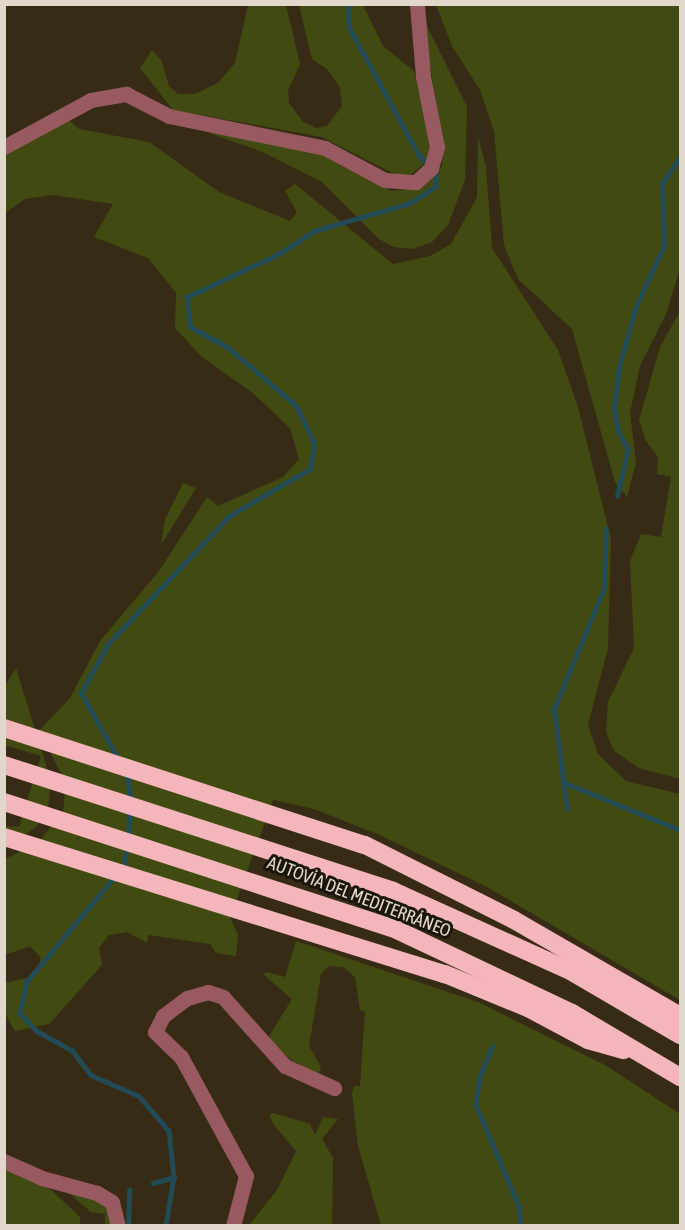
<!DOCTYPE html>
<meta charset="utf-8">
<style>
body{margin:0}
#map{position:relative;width:685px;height:1230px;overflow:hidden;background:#372b15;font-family:"Asap Condensed",sans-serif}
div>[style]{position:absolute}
.green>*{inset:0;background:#414b11}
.stream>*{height:4.5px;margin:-2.25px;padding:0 2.25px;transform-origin:2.25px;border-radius:2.25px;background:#224b56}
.minor>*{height:15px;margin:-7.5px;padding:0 7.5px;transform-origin:7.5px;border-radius:7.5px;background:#985a60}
.highway>*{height:18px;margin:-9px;padding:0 9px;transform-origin:9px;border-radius:9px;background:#f5b6bb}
span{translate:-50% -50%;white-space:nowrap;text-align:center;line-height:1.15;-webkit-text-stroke:6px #1a150b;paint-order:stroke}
.street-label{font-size:18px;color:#e0d8cb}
.frame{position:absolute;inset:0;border:6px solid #e0d8cb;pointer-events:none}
</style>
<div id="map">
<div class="green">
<i style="clip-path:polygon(248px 5px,286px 5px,300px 64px,288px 91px,289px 103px,303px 122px,316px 128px,327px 126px,342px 106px,340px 88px,328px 70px,312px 59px,299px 5px,363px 5px,383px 46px,414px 71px,430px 131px,430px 151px,425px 163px,412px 174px,398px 176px,322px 137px,173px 110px,140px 68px,152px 50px,161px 60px,169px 86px,178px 94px,195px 94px,218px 83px,235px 63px)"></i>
<i style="clip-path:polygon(436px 5px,680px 5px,680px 268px,666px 314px,640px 366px,630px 413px,636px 463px,627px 497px,615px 482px,572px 329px,518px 279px,504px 245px,494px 131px,480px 90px,452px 46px)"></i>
<i style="clip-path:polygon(421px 14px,467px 107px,465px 180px,448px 225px,432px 242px,413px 249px,394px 247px,379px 239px,322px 182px,263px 152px,206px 132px,275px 142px,337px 159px,392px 191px,423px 187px,442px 166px,444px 147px)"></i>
<i style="clip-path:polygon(66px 117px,79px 129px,149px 142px,219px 192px,290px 221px,297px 212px,285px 191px,295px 184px,393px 264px,430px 256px,451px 244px,477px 197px,478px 136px,486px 167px,492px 248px,558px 350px,578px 407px,611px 539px,608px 648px,588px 725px,598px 754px,626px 781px,680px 794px,680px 1000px,487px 887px,382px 836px,314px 809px,273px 800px,230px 918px,238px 935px,236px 956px,216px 953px,210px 944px,148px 935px,147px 943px,127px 932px,109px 935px,99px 948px,102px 965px,49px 1024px,15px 1031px,6px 1015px,5px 983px,35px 976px,41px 958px,30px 946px,5px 955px,5px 859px,38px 843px,63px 812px,66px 783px,39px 731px,70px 698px,100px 641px,159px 571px,207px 497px,218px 506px,283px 477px,299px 459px,290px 428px,253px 393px,202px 357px,175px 328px,176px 293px,148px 258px,94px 237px,113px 204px,53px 195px,25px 199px,5px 213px,5px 155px)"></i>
<i style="clip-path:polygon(680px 311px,680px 779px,639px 768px,614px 751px,606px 732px,608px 702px,634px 648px,630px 561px,641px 534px,661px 537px,671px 477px,657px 474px,658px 457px,646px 441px,639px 420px,660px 347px)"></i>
<i style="clip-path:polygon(183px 483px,196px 488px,161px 545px,165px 519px)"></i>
<i style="clip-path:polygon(16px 668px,51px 782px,48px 808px,37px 826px,5px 849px,5px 826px,19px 827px,41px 756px,5px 745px,5px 686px)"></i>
<i style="clip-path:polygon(296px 941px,478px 1002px,605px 1065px,680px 1114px,680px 1225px,381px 1225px,358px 1146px,352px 1093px,354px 1086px,360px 1086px,365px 1011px,360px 1010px,355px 977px,343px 967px,329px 966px,321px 974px,309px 1046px,321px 1067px,318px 1074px,291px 1060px,268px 1038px,292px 999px,264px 975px,266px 972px,285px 977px)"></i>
<i style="clip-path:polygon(273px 1113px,310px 1124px,315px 1135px,323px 1117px,338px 1119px,322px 1139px,333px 1158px,332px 1225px,250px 1224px,277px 1190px,296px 1151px,274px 1125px,269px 1115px)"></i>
<i style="clip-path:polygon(4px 1168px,43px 1182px,80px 1217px,80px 1225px,5px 1225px)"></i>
<i style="clip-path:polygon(63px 1188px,91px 1195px,109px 1207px,114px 1225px,105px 1225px,105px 1214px,91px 1212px)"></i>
</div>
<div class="stream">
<i style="left:617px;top:496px;width:47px;rotate:-76.6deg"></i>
<i style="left:628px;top:450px;width:21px;rotate:-118deg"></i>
<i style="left:618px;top:431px;width:23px;rotate:-100deg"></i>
<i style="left:614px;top:408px;width:41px;rotate:-83deg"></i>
<i style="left:619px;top:367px;width:63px;rotate:-74.4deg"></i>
<i style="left:636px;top:306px;width:66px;rotate:-65deg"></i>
<i style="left:664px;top:246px;width:62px;rotate:-91.8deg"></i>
<i style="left:662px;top:184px;width:33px;rotate:-57deg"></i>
<i style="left:118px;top:759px;width:76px;rotate:-119.3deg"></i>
<i style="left:81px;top:693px;width:56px;rotate:-61.1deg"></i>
<i style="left:108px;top:644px;width:176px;rotate:-46.6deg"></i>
<i style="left:229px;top:516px;width:94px;rotate:-30.1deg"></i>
<i style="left:310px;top:469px;width:26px;rotate:-81deg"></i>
<i style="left:314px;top:443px;width:41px;rotate:-115.9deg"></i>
<i style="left:296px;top:406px;width:89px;rotate:-139.5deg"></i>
<i style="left:228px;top:348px;width:43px;rotate:-151.1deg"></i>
<i style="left:190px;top:327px;width:30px;rotate:-96deg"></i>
<i style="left:187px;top:297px;width:102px;rotate:-25.1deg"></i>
<i style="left:279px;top:254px;width:42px;rotate:-33.3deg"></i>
<i style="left:314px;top:231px;width:100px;rotate:-16.3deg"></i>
<i style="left:410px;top:203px;width:30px;rotate:-33deg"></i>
<i style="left:435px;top:187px;width:15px;rotate:-86deg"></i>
<i style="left:436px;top:172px;width:23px;rotate:-137deg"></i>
<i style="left:419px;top:156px;width:146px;rotate:-118.7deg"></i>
<i style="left:349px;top:28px;width:24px;rotate:-92deg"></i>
<i style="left:127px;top:774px;width:26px;rotate:81deg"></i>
<i style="left:563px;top:782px;width:126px;rotate:22.3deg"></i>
<i style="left:567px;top:810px;width:102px;rotate:-97.3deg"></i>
<i style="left:554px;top:709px;width:131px;rotate:-67.5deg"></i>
<i style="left:604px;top:588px;width:59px;rotate:-88.1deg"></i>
<i style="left:128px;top:839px;width:27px;rotate:-86deg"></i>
<i style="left:123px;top:868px;width:21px;rotate:-79deg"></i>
<i style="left:115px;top:877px;width:137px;rotate:130deg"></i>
<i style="left:27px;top:982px;width:32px;rotate:103deg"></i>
<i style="left:20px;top:1013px;width:25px;rotate:47deg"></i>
<i style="left:37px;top:1031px;width:41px;rotate:29.1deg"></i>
<i style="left:73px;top:1051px;width:30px;rotate:53deg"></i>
<i style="left:91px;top:1075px;width:52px;rotate:23.6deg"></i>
<i style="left:139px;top:1096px;width:46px;rotate:49.4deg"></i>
<i style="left:169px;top:1131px;width:46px;rotate:83.8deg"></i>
<i style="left:174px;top:1177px;width:50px;rotate:99.3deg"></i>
<i style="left:493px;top:1046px;width:33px;rotate:113deg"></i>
<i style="left:480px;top:1076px;width:29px;rotate:98deg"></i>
<i style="left:476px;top:1105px;width:110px;rotate:66.9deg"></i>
<i style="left:519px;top:1206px;width:20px;rotate:84deg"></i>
<i style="left:153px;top:1183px;width:22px;rotate:-16deg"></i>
<i style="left:128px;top:1226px;width:36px;rotate:-88deg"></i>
</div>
<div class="minor">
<i style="left:4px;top:147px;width:99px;rotate:-28.4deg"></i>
<i style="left:91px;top:100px;width:36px;rotate:-10deg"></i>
<i style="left:126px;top:94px;width:48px;rotate:27.1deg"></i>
<i style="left:169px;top:116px;width:159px;rotate:11.6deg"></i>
<i style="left:325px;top:148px;width:68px;rotate:28.1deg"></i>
<i style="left:385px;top:180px;width:31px;rotate:4deg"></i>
<i style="left:416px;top:182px;width:21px;rotate:-43deg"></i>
<i style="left:431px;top:168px;width:22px;rotate:-74deg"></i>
<i style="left:437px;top:147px;width:72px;rotate:-101.2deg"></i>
<i style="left:423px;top:76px;width:72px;rotate:-94.8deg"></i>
<i style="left:4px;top:1161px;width:42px;rotate:24.1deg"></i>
<i style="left:42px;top:1178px;width:57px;rotate:15.3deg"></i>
<i style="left:97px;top:1193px;width:17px;rotate:31deg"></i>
<i style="left:112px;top:1202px;width:25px;rotate:76deg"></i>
<i style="left:233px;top:1226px;width:52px;rotate:-75.4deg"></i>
<i style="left:246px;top:1176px;width:136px;rotate:-118.6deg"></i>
<i style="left:181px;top:1057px;width:36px;rotate:-136deg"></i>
<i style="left:155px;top:1032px;width:18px;rotate:-63deg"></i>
<i style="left:163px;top:1016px;width:30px;rotate:-37deg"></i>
<i style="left:187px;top:998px;width:22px;rotate:-16deg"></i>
<i style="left:208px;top:992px;width:16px;rotate:18deg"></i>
<i style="left:223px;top:997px;width:93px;rotate:48.1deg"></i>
<i style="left:285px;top:1066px;width:54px;rotate:24.2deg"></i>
</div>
<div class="highway">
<i style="left:4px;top:728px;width:379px;rotate:18deg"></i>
<i style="left:365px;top:845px;width:167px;rotate:26.7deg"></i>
<i style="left:514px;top:920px;width:192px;rotate:30deg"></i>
<i style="left:4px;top:765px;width:409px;rotate:17.9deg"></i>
<i style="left:393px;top:891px;width:196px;rotate:24.3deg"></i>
<i style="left:572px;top:972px;width:125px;rotate:30.3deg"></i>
<i style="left:4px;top:802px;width:413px;rotate:18deg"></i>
<i style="left:397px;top:930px;width:194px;rotate:25.4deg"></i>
<i style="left:572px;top:1013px;width:126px;rotate:30.7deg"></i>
<i style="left:4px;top:837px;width:462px;rotate:17.3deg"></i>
<i style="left:445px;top:974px;width:90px;rotate:22.3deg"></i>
<i style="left:528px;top:1008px;width:68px;rotate:28.1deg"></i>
<i style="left:588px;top:1040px;width:37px;rotate:16deg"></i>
</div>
<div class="street-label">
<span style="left:359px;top:897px;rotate:21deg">AUTOVÍA DEL MEDITERRÁNEO</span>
</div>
<div class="frame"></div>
</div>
